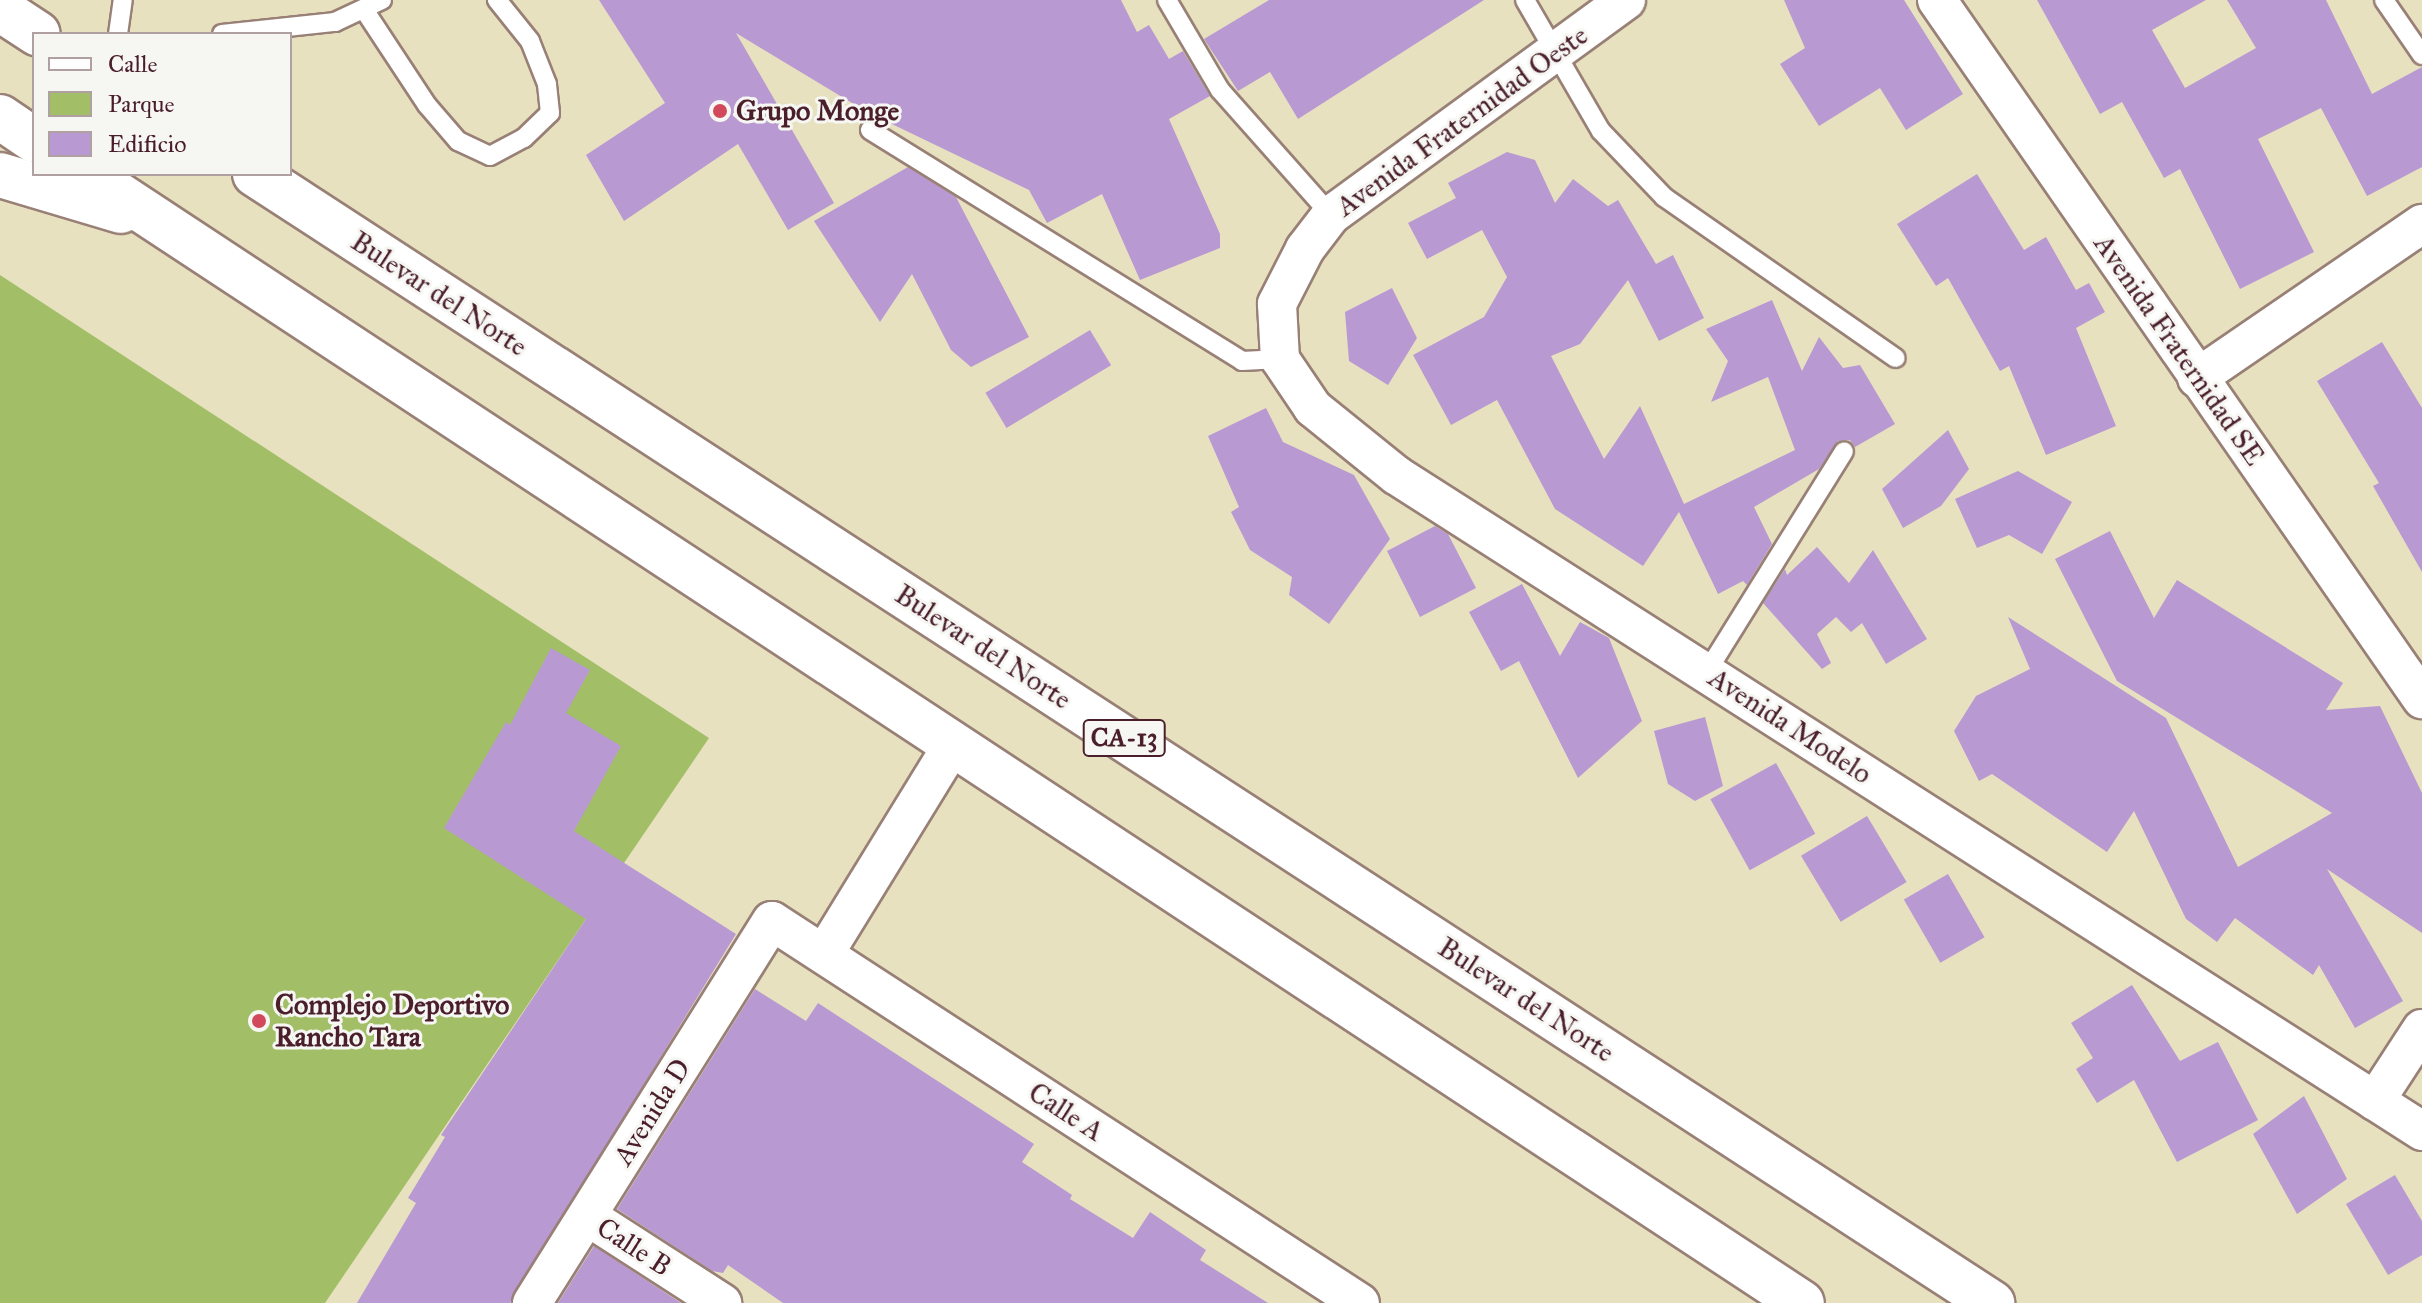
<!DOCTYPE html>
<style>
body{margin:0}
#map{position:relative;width:2422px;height:1303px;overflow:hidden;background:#e8e1c0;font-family:"IM FELL Great Primer",serif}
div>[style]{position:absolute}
.green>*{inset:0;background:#a2bf67}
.building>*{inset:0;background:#b899d2;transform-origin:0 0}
.roads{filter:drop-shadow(2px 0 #998076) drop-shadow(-2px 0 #998076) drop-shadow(0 2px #998076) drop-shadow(0 -2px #998076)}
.service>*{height:18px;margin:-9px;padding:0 9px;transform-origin:9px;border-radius:9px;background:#fff}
.minor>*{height:38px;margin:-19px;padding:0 19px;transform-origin:19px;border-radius:19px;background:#fff}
.trunk>*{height:44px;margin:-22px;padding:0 22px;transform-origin:22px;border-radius:22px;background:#fff}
.dots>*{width:22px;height:22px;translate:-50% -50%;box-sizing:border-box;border:4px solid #f6f6f2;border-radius:50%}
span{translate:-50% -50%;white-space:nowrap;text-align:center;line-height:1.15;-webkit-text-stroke:6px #f6f6f2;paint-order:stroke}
.shield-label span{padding:2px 6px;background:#f6f6f2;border:2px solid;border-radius:6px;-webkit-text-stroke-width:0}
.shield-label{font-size:26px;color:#4a1f2b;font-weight:700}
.poi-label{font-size:28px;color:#4a1f2b;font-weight:700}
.left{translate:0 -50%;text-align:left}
.street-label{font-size:28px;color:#4a1f2b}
.legend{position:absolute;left:32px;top:32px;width:260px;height:144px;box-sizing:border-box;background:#f6f6f2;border:2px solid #b1a0a2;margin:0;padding:10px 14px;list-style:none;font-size:24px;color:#4a1f2b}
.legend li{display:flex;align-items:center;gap:16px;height:40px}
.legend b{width:40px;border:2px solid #b1a0a2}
</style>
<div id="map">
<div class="green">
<i style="clip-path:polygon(0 275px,709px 738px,325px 1303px,0 1303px)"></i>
</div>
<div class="building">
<i style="clip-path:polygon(599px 0,1121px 0,1137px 32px,1149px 25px,1169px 59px,1183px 51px,1210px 96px,1169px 119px,1220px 234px,1220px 248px,1140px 280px,1102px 194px,1047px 223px,1029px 190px,867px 112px,736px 33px,834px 203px,788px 230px,738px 144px,624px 221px,586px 155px,665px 103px)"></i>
<i style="clip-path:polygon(1269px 0,1484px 0,1298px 119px,1270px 72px,1238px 91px,1204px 39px)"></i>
<i style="clip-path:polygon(1784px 0,1904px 0,1963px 94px,1906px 130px,1880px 88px,1819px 126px,1780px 64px,1805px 48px)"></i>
<i style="clip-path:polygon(2037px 0,2206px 0,2152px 30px,2185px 88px,2256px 48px,2227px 0,2326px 0,2372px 94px,2422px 67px,2422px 167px,2367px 196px,2321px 108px,2258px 139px,2314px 252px,2240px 289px,2180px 169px,2164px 178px,2122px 102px,2100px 114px)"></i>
<i style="clip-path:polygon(1507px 152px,1535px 160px,1555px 203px,1573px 179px,1608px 206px,1618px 200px,1656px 264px,1673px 255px,1704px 318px,1659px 341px,1628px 280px,1580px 344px,1551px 356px,1604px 459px,1640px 406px,1684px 504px,1795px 450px,1768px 377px,1711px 402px,1728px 361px,1706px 329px,1772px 300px,1802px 371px,1819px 337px,1843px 368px,1860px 365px,1895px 424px,1855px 447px,1850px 440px,1838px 441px,1819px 469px,1754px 507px,1772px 544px,1747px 585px,1743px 581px,1718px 594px,1679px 512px,1643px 566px,1555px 509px,1497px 400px,1451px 425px,1413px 355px,1484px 317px,1507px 277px,1482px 230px,1427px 259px,1408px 223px,1456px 198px,1448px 183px)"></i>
<i style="clip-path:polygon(908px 167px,956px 197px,1029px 337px,971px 367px,951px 350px,912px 274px,880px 322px,814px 221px)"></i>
<i style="clip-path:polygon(1977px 174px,2024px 250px,2046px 237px,2076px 290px,2089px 283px,2105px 312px,2076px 328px,2116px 426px,2046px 455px,2009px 366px,2000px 371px,1948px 278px,1936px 286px,1897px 224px)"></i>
<i style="clip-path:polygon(1392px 288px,1417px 338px,1388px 385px,1349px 361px,1345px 312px)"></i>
<i style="left:1090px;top:330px;width:41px;height:122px;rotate:59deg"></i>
<i style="clip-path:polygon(2382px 342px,2422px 408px,2422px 572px,2373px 486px,2379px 483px,2317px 381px)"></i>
<i style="clip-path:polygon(1266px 408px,1283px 442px,1354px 475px,1390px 539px,1329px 624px,1289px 595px,1292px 577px,1250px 550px,1231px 512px,1239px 507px,1208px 436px)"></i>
<i style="clip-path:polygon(1948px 430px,1969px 469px,1941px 506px,1903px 528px,1882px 489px)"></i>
<i style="clip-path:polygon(2018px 471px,2072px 502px,2042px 554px,2009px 535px,1977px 548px,1955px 499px)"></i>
<i style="clip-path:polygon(1435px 526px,1448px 534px,1476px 588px,1420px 617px,1387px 551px)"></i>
<i style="clip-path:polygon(2110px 531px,2154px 618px,2177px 580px,2343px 683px,2326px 710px,2380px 706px,2422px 793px,2422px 933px,2327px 869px,2403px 1001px,2355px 1028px,2319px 965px,2313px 975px,2235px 918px,2217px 942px,2186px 919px,2134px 811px,2107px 852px,1992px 774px,1979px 781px,1954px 731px,1976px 696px,2030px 669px,2008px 617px,2166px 718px,2238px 867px,2332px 813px,2117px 681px,2055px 559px)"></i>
<i style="clip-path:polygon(1817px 547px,1849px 583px,1873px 550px,1927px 639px,1886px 664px,1862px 623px,1851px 632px,1836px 617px,1817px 634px,1831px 663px,1822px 669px,1763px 603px,1785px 569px,1787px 575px)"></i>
<i style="clip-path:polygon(1522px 584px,1560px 656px,1580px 622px,1609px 638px,1642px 721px,1578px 778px,1519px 661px,1501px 671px,1469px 612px)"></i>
<i style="clip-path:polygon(551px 648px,590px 670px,566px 713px,621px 746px,574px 831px,736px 934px,510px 1303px,357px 1303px,416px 1203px,408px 1198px,445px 1137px,441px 1135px,586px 919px,444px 828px,506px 722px,510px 725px)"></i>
<i style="clip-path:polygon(1705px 717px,1723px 786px,1695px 801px,1668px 784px,1654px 731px)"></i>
<i style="left:1776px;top:763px;width:81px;height:75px;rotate:61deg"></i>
<i style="left:1867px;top:816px;width:77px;height:77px;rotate:59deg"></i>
<i style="left:1948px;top:874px;width:73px;height:51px;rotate:60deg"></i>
<i style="clip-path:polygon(2132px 985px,2180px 1061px,2218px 1042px,2258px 1120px,2177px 1162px,2134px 1080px,2097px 1103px,2076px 1069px,2093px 1058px,2071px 1023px)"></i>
<i style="clip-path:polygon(755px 989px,806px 1021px,818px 1003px,1034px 1144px,1022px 1162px,1072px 1195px,1070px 1199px,1133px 1238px,1150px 1212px,1206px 1250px,1200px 1260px,1268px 1303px,783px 1303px,728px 1265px,723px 1273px,712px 1271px,617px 1209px)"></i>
<i style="clip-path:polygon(2304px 1096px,2347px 1179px,2297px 1214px,2253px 1134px)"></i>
<i style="clip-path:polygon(2395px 1175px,2422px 1221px,2422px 1255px,2388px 1275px,2346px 1204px)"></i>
<i style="clip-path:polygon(594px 1246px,681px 1303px,558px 1303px)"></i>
</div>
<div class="roads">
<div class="service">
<i style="left:1167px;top:0;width:104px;rotate:59.5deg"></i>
<i style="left:1220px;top:90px;width:167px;rotate:48.4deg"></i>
<i style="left:1525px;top:0;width:151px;rotate:59.9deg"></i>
<i style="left:1601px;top:131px;width:91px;rotate:46.3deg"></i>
<i style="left:1664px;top:197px;width:282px;rotate:34.8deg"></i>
<i style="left:2384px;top:0;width:67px;rotate:55.4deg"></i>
<i style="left:365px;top:11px;width:113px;rotate:56.6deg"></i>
<i style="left:427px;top:105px;width:48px;rotate:49.3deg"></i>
<i style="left:458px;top:141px;width:35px;rotate:25deg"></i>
<i style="left:490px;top:156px;width:38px;rotate:-28deg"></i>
<i style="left:524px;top:138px;width:36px;rotate:-44deg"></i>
<i style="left:550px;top:113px;width:29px;rotate:-96deg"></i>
<i style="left:547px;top:84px;width:46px;rotate:-111.6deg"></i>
<i style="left:530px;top:41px;width:53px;rotate:-128.8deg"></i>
<i style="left:118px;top:34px;width:34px;rotate:-82deg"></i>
<i style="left:222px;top:34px;width:114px;rotate:-6.1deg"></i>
<i style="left:335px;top:22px;width:52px;rotate:-25.1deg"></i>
<i style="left:870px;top:130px;width:438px;rotate:31.8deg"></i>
<i style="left:1242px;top:361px;width:38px;rotate:-3deg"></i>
<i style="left:1706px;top:673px;width:261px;rotate:-58.1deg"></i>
</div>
<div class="minor">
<i style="left:1626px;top:0;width:365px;rotate:143.9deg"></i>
<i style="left:1331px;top:215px;width:43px;rotate:127.4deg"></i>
<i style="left:1305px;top:249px;width:62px;rotate:117deg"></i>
<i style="left:1277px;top:304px;width:55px;rotate:86.9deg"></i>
<i style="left:1280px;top:359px;width:59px;rotate:56deg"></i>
<i style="left:1313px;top:408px;width:107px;rotate:38.9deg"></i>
<i style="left:1396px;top:475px;width:1218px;rotate:32.59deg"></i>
<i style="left:1937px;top:0;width:851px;rotate:55.25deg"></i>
<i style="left:2197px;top:378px;width:273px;rotate:-34.4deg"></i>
<i style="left:824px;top:954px;width:246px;rotate:-58.4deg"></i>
<i style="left:2375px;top:1101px;width:86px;rotate:-56.9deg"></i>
<i style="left:587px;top:1216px;width:161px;rotate:32.8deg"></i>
<i style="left:532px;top:1303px;width:451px;rotate:-57.9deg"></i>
<i style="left:772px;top:921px;width:701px;rotate:33.01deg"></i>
</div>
<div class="trunk">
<i style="left:0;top:9px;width:45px;rotate:33.3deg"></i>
<i style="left:0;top:117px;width:41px;rotate:34.1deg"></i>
<i style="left:87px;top:174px;width:2053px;rotate:33.36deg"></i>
<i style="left:255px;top:174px;width:2072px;rotate:33.02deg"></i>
<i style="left:0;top:175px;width:126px;rotate:16.6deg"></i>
</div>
</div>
<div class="dots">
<i style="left:720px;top:111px;background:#d1495b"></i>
<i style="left:259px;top:1021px;background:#d1495b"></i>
</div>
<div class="shield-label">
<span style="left:1124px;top:738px">CA-13</span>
</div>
<div class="poi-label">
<span class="left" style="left:736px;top:111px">Grupo Monge</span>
<span class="left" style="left:275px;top:1021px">Complejo Deportivo<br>Rancho Tara</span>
</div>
<div class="street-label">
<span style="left:1462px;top:121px;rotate:-36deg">Avenida Fraternidad Oeste</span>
<span style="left:439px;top:294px;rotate:33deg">Bulevar del Norte</span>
<span style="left:2179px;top:350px;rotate:55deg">Avenida Fraternidad SE</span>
<span style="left:983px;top:647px;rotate:33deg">Bulevar del Norte</span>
<span style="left:1790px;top:726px;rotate:33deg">Avenida Modelo</span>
<span style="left:1526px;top:1000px;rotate:33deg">Bulevar del Norte</span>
<span style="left:652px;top:1112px;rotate:-58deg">Avenida D</span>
<span style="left:1066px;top:1112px;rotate:33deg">Calle A</span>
<span style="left:634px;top:1247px;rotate:33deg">Calle B</span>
</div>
<ul class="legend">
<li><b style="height:10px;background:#fff"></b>Calle</li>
<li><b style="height:22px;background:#a2bf67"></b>Parque</li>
<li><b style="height:22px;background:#b899d2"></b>Edificio</li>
</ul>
</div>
